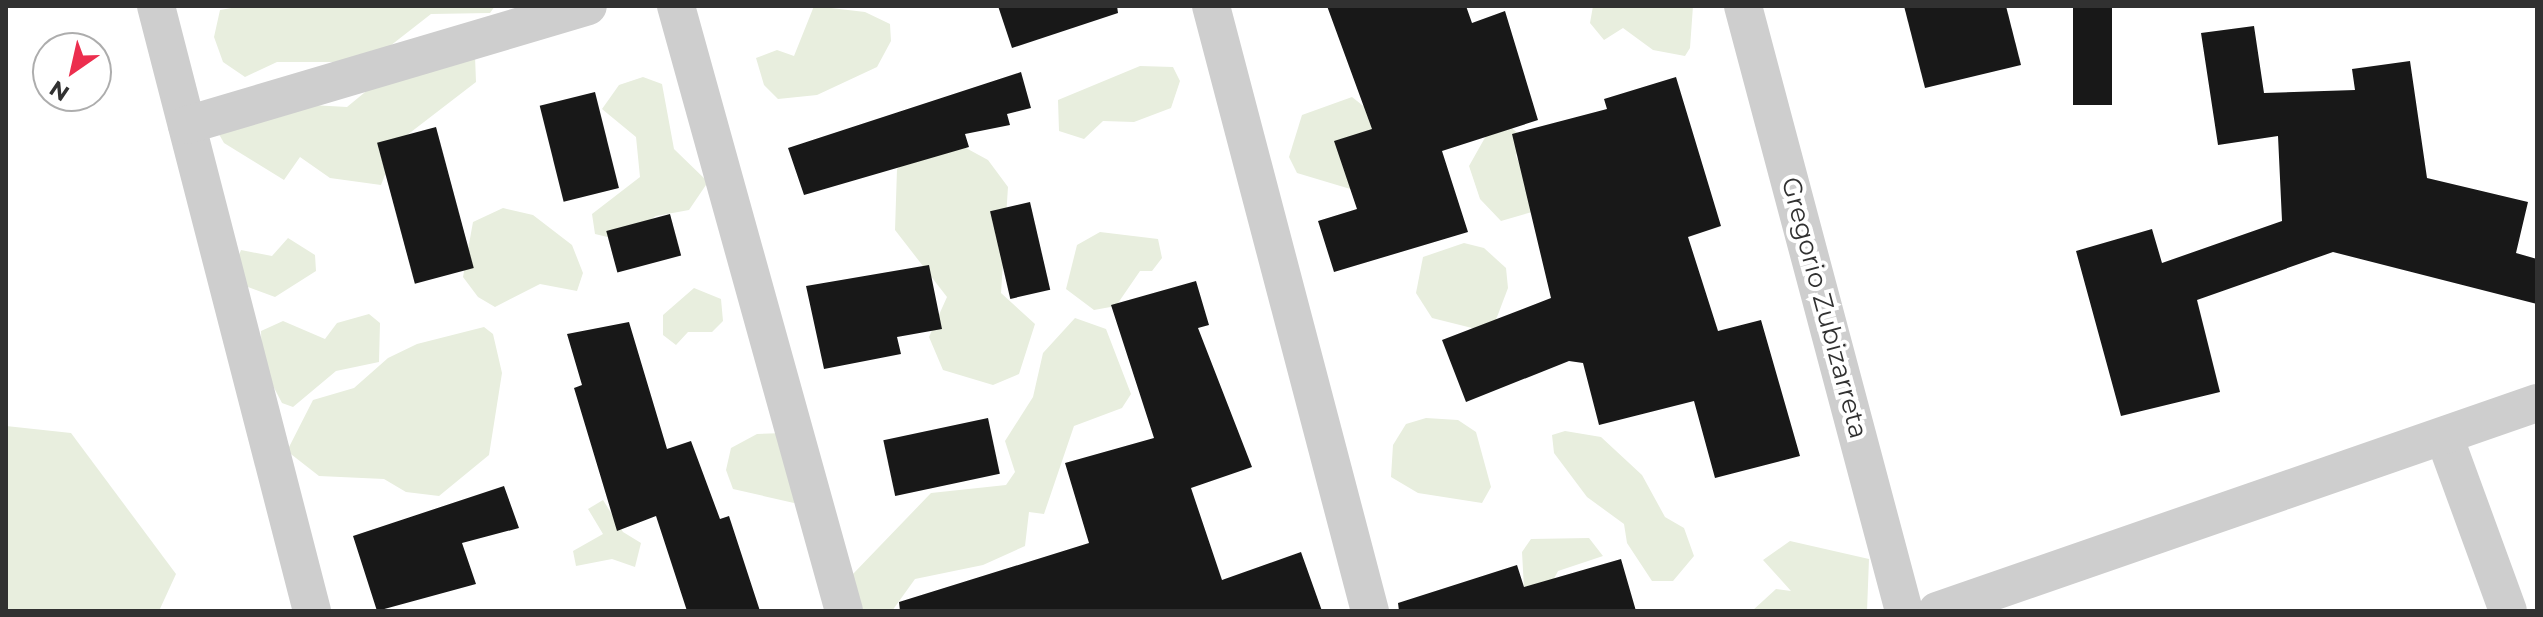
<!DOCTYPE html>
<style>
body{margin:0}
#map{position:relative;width:2543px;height:617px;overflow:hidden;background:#fff;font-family:Montserrat,sans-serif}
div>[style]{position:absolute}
.green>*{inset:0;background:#e8eede}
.building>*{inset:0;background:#181818;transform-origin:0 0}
.street>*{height:38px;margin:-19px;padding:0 19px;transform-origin:19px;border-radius:19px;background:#cecece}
span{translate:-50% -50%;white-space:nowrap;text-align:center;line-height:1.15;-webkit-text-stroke:8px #fff;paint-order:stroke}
.street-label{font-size:26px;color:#313131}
.frame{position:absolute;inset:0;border:8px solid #313131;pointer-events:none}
.north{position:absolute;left:32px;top:32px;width:80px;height:80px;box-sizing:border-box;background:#fff;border:2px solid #adadad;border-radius:50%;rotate:214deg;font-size:22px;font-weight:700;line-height:32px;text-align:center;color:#313131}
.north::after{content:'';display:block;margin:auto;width:28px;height:36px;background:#ec2e4e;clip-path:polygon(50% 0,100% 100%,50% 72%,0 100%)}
</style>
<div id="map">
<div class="green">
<i style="clip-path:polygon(243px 6px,495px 6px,490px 13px,431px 14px,390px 46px,351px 62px,277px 62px,245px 77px,223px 62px,214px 37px,220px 10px)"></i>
<i style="clip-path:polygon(814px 6px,865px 12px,890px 24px,891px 41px,877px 67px,817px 95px,778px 99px,764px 85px,756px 58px,777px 50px,794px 56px)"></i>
<i style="clip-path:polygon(1593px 6px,1693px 6px,1690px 48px,1685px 56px,1653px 50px,1623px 28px,1604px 40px,1590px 23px)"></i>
<i style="clip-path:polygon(474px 30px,476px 82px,398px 142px,381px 185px,330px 178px,300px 157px,284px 180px,224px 143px,212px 122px,222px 100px,347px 107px,426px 42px)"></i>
<i style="clip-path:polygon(1140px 66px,1173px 67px,1180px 81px,1171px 108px,1134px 122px,1103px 121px,1084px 139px,1059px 131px,1058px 100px)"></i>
<i style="clip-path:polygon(643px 77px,662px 84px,674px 149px,708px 182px,689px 210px,656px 216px,620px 240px,595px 234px,592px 214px,640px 177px,636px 137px,602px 109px,619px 85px)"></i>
<i style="clip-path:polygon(1352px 97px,1386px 124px,1377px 197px,1297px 173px,1289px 157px,1302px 115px)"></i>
<i style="clip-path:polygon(1506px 123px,1521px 136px,1516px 156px,1539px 210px,1501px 221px,1480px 199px,1469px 166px,1491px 127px)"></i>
<i style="clip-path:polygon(942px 135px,988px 160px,1008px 187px,1001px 293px,1035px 324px,1019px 374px,993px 385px,943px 370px,929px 337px,947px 297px,895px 230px,897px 169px)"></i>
<i style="clip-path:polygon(503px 208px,533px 215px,572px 245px,583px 273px,577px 291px,540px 284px,495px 307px,478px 297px,463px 277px,473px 222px)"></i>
<i style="clip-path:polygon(1100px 232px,1158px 239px,1162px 258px,1152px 271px,1140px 271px,1116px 306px,1094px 310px,1066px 289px,1077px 245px)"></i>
<i style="clip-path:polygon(288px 238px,315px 255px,316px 271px,275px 297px,240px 284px,233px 270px,241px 250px,272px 256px)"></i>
<i style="clip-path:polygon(1464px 243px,1484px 248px,1506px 268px,1508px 288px,1494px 325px,1480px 330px,1432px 318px,1416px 293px,1423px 257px)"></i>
<i style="clip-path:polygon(694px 288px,721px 299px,723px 321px,712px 332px,688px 332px,676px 345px,663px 335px,663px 315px)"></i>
<i style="clip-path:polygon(369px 314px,380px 323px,379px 362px,336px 371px,293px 407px,282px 403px,262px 365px,261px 331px,283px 321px,325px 339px,337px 323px)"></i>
<i style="clip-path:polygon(1075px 318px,1106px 329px,1131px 394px,1122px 408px,1074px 426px,1044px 514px,1029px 512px,1025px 546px,983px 565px,915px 579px,892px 611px,834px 611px,852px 575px,931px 493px,1006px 485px,1015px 472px,1005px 441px,1033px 397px,1043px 353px)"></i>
<i style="clip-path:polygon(484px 327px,493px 334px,502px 373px,489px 455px,439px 496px,406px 492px,384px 479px,319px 476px,287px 451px,313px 400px,354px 388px,388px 358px,417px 344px)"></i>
<i style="clip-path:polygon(1426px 418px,1458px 420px,1476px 432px,1491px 487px,1482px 503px,1418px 493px,1391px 477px,1393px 445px,1406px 424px)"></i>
<i style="clip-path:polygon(6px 426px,71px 433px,176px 574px,159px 611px,6px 611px)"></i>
<i style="clip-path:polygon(1565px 431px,1601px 437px,1642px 475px,1665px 517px,1684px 528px,1694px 556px,1673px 581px,1652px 581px,1627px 543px,1624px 524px,1587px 497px,1554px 453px,1552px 435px)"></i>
<i style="clip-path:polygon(784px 433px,807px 483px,794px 503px,733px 489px,726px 470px,731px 448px,757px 434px)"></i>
<i style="clip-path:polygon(603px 500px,623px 532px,641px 543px,635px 567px,612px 559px,576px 566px,573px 551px,603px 534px,588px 509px)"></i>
<i style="clip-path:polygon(1589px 538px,1603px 556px,1558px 571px,1545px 596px,1525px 607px,1522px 552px,1531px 539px)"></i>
<i style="clip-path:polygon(1790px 541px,1869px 559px,1867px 611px,1752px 611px,1776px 589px,1791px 591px,1763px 560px)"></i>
</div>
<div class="building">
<i style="clip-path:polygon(998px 6px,1117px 6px,1118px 13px,1012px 48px)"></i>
<i style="clip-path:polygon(1327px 6px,1466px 6px,1472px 23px,1505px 11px,1538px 120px,1442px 151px,1468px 232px,1334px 272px,1318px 221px,1357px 209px,1334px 141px,1372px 129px)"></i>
<i style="clip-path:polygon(1904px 6px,2006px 6px,2021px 65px,1925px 88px)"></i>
<i style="left:2073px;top:6px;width:39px;height:99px"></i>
<i style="clip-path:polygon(2254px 26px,2264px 93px,2355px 90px,2352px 69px,2410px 61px,2427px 178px,2528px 202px,2516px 253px,2537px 259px,2537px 304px,2333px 252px,2197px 300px,2220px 392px,2121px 416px,2076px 251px,2152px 229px,2162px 263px,2282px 221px,2278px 136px,2218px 145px,2201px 33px)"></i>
<i style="clip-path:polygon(1021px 72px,1031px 108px,1007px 114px,1010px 125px,965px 134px,969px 147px,804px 195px,788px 148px)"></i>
<i style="clip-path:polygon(1676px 77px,1721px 226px,1688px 237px,1718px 331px,1761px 320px,1800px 456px,1715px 478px,1694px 401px,1599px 425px,1583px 363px,1569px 361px,1466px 402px,1442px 340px,1551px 298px,1512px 134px,1607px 109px,1604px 99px)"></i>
<i style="left:595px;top:92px;width:99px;height:57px;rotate:76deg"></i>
<i style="left:436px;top:127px;width:146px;height:61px;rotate:75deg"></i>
<i style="left:1030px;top:202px;width:90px;height:41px;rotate:77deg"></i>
<i style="left:670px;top:214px;width:43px;height:66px;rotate:75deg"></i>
<i style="clip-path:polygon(929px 265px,942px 329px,897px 337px,901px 354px,824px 369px,806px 286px)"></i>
<i style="clip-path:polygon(1196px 281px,1209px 325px,1198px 328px,1252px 467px,1191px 488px,1222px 580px,1301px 552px,1322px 611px,900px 611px,899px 602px,1089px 543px,1065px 463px,1154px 438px,1111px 305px)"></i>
<i style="clip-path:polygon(629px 322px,667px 449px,691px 441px,720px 519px,729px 516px,760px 611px,687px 611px,656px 516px,617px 531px,574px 388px,582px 385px,567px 334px)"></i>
<i style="left:988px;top:418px;width:57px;height:107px;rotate:78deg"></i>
<i style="clip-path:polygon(504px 486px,519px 528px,462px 543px,476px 584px,377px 611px,353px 536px)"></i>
<i style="clip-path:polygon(1621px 559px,1636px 611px,1399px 611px,1398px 603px,1517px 565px,1524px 587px)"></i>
</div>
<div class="street">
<i style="left:156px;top:6px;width:625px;rotate:75.54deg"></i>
<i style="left:676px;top:6px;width:628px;rotate:74.48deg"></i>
<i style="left:1211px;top:6px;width:626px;rotate:75.28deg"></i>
<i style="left:1743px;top:6px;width:626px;rotate:75.1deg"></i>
<i style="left:187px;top:125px;width:418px;rotate:-16.5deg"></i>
<i style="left:2444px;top:436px;width:186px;rotate:69.9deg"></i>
<i style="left:1937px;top:611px;width:635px;rotate:-19.12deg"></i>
</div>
<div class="street-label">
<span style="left:1824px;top:308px;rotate:75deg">Gregorio Zubizarreta</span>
</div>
<div class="frame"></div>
<div class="north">N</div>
</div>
